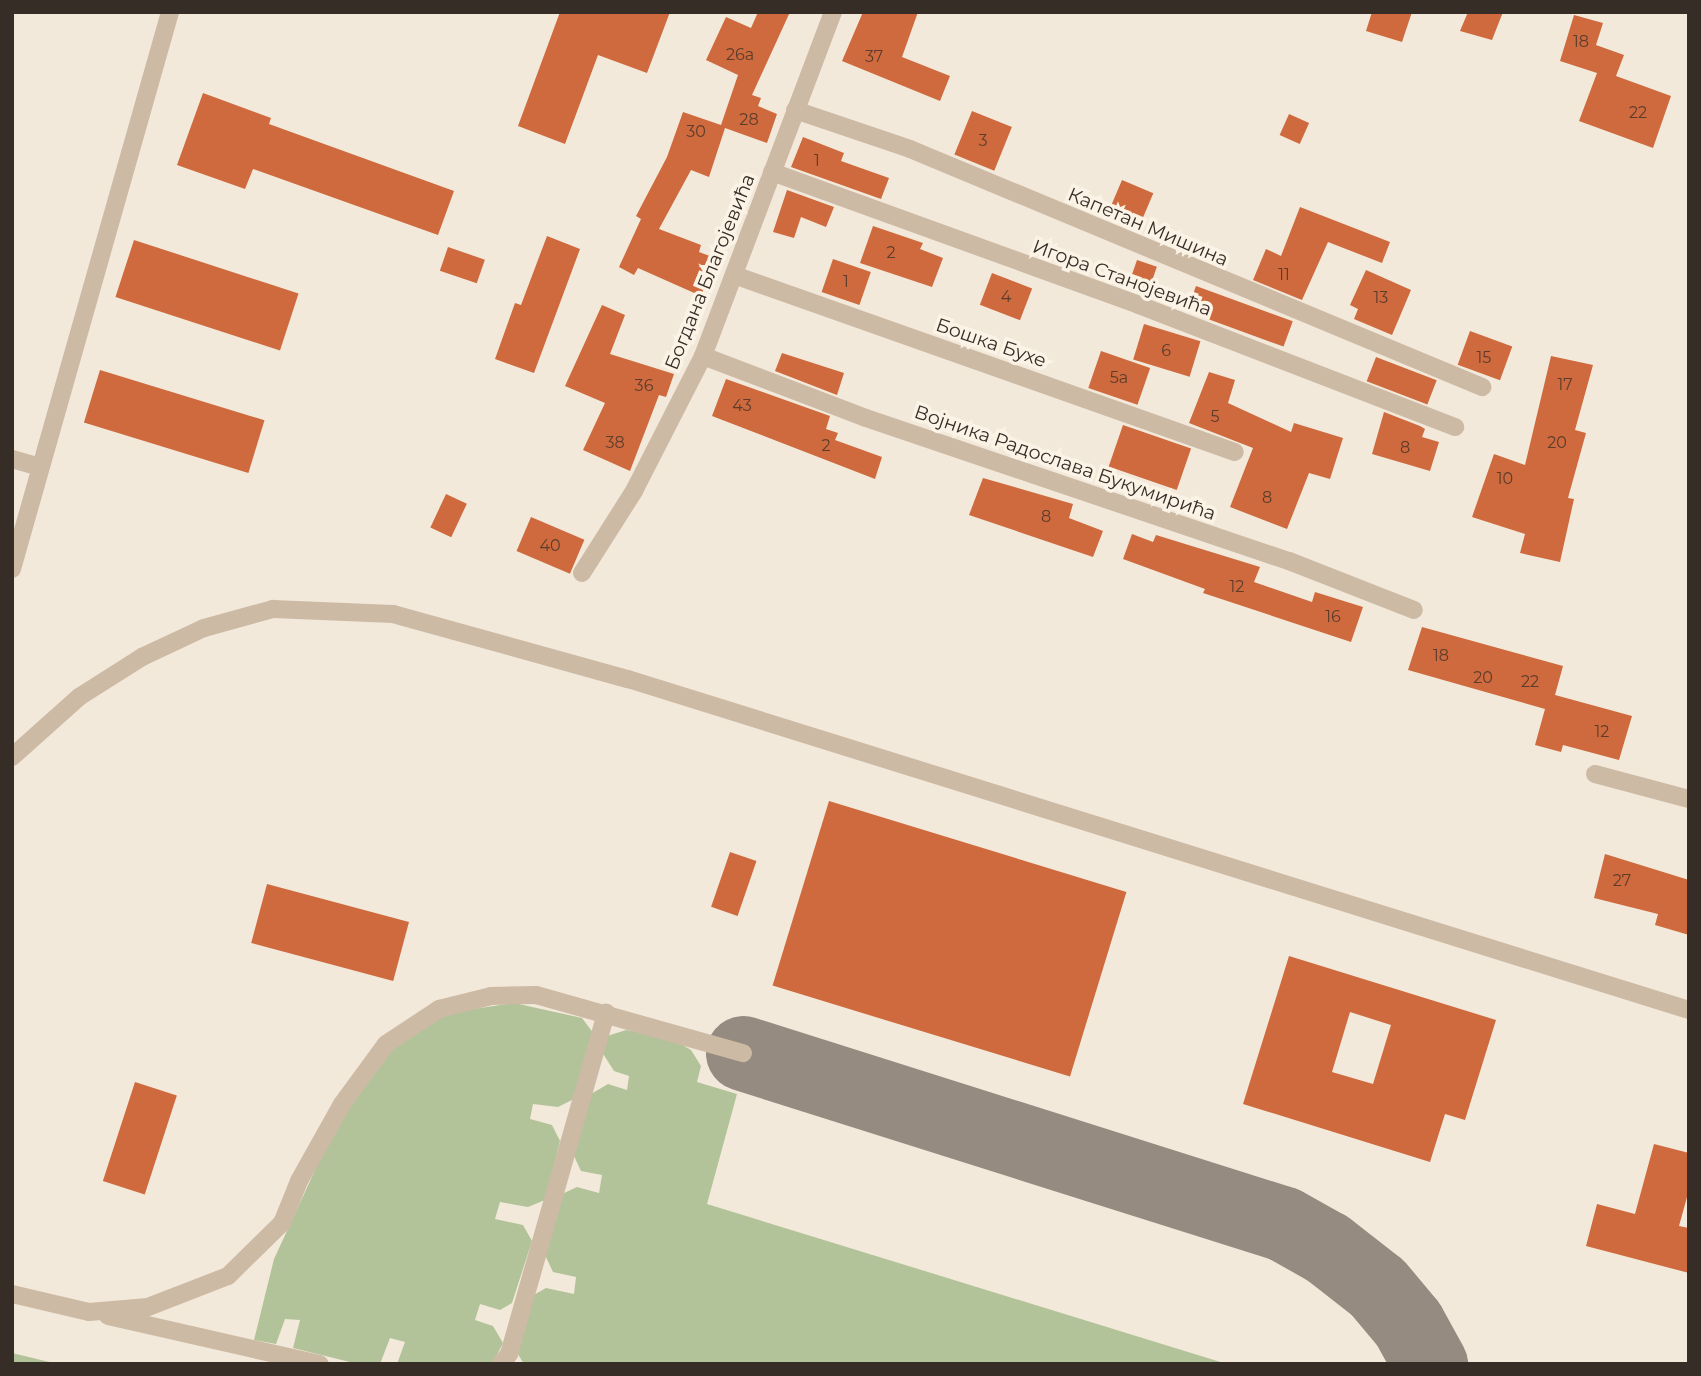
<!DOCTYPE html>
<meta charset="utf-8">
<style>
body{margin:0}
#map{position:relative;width:1701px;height:1376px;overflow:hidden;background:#f3e9da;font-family:Montserrat,sans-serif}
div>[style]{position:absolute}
.green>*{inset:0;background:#b2c399}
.taxiway>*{height:75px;margin:-37.5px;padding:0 37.5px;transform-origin:37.5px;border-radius:37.5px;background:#958b80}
.building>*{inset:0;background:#ce6a3d;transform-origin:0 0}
.minor>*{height:18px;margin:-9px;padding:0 9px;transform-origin:9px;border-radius:9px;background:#ccbaa5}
span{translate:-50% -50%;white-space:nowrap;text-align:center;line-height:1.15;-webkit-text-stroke:7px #fbf3e6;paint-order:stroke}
.number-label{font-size:16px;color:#5d3c2c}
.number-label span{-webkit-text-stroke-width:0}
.street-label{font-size:19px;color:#372d27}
.frame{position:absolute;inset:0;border:14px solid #372d27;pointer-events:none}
</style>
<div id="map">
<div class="green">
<i style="clip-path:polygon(514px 1003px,582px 1018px,594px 1034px,574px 1099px,558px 1107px,533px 1104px,530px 1119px,552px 1125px,560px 1141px,545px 1200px,528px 1207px,500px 1202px,495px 1219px,523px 1225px,532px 1241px,512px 1303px,500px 1310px,480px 1304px,475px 1320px,493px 1326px,503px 1343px,493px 1363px,397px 1364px,405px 1342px,390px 1338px,380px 1364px,358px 1364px,293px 1348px,300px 1320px,285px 1319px,276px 1344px,254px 1340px,274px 1259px,329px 1140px,365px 1080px,400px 1041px,425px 1024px,454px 1012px)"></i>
<i style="clip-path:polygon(626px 1030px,672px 1039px,691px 1050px,701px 1066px,697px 1082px,737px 1094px,707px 1204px,1227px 1364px,524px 1364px,516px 1351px,532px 1296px,546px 1288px,574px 1294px,576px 1277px,553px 1272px,545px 1255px,562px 1194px,577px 1187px,599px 1193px,602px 1175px,581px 1171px,574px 1156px,591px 1094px,608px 1084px,627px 1090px,629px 1076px,614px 1071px,602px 1052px,607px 1036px)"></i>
<i style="clip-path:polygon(12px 1353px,58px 1364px,12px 1364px)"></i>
</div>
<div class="taxiway">
<i style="left:743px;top:1053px;width:567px;rotate:17.54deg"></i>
<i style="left:1284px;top:1224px;width:49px;rotate:29.2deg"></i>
<i style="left:1327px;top:1248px;width:63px;rotate:38deg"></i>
<i style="left:1377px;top:1287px;width:48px;rotate:50deg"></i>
<i style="left:1408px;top:1324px;width:46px;rotate:61.2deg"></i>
</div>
<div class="building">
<i style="clip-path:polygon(560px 12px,670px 12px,647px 73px,598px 55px,565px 144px,518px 126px)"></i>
<i style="clip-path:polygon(758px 12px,790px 12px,752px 95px,761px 98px,758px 106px,777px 114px,767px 143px,725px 128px,709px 177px,691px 170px,659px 229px,701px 245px,699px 252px,715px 258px,701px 296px,638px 268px,634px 275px,619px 267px,641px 219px,636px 216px,667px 157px,683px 112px,721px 125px,738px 75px,706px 60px,726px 17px,751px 28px)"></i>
<i style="clip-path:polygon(863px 12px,918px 12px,902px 57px,950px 76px,940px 101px,842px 61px)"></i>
<i style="clip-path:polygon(1372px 12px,1412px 12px,1402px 42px,1366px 31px)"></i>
<i style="clip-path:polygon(1468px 12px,1503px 12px,1492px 40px,1460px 31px)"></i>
<i style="clip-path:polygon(1574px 15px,1603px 23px,1596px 45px,1624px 55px,1616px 76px,1671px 96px,1653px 148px,1579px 121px,1597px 73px,1560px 61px)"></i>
<i style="clip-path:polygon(203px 93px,271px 118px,269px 124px,454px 191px,438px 235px,253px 169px,245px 189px,177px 165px)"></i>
<i style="left:972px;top:111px;width:43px;height:47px;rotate:22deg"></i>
<i style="left:1289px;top:114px;width:22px;height:23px;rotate:24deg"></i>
<i style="clip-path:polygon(803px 137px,844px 153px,841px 161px,889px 178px,881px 199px,791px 167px)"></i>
<i style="left:1122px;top:180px;width:34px;height:41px;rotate:23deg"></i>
<i style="clip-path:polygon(787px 190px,834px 207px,826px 227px,801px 217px,794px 238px,773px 232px)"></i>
<i style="clip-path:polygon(1300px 207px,1390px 242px,1382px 263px,1328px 242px,1302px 300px,1253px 280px,1266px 249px,1281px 256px)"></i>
<i style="clip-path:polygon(873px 226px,923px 243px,920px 249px,943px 258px,932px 287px,860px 263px)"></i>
<i style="clip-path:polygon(547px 236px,580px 249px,534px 373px,495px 359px,515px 303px,521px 305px)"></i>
<i style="left:134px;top:240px;width:173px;height:60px;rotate:18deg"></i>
<i style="left:448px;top:247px;width:39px;height:25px;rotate:19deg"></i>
<i style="left:833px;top:259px;width:40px;height:35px;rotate:19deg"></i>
<i style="left:1137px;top:260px;width:21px;height:30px;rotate:19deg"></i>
<i style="clip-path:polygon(1366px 270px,1411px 290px,1392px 335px,1354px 319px,1358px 309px,1350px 305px)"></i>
<i style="left:992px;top:273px;width:43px;height:34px;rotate:21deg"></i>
<i style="left:1196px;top:286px;width:103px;height:27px;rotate:20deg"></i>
<i style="clip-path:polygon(602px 305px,625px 315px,610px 354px,674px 374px,666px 397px,659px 395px,630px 471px,583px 450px,605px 403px,565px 386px)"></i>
<i style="left:1144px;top:324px;width:59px;height:37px;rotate:17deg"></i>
<i style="left:1470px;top:331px;width:45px;height:36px;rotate:20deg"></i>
<i style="left:1101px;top:351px;width:52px;height:39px;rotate:19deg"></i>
<i style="clip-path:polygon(782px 353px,844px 373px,837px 395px,775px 371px)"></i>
<i style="clip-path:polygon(1551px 356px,1593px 365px,1575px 430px,1586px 433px,1568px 498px,1574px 499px,1560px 562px,1520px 553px,1525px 534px,1472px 517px,1494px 454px,1525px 465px)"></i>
<i style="left:1376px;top:357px;width:65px;height:26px;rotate:21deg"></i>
<i style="left:100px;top:370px;width:172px;height:55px;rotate:17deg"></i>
<i style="clip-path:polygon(1209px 372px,1235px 380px,1228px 403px,1291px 432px,1294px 423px,1343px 438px,1330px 479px,1309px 473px,1287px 529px,1230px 507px,1253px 448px,1189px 423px)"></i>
<i style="clip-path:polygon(726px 379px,830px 416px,826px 429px,838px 433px,835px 440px,882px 457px,875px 479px,712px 416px)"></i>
<i style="clip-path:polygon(1384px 412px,1420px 426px,1425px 429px,1422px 437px,1439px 442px,1430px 471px,1372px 454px)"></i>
<i style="left:1123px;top:425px;width:72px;height:44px;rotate:19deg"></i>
<i style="clip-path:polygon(983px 478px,1073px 504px,1069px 518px,1103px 531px,1093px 557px,969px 515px)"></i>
<i style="left:446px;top:494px;width:23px;height:37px;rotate:25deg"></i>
<i style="left:531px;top:517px;width:58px;height:37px;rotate:23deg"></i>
<i style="clip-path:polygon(1132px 534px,1153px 542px,1156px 535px,1260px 567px,1254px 582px,1312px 602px,1315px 592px,1363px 607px,1351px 642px,1203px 593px,1205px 589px,1123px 559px)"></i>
<i style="clip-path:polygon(1422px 627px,1563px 666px,1555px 695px,1632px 716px,1619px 760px,1563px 745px,1561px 752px,1535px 745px,1545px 709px,1408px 670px)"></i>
<i style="left:829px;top:801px;width:311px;height:193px;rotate:17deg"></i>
<i style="left:730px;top:852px;width:28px;height:58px;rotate:19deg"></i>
<i style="clip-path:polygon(1605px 854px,1689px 880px,1689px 935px,1655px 925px,1658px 914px,1594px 898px)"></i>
<i style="left:267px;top:884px;width:147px;height:61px;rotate:15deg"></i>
<i style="clip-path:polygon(evenodd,1289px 956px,1496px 1020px,1465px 1120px,1445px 1114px,1430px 1162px,1243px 1104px,1289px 956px,1350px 1012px,1391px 1025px,1373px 1084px,1332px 1072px,1350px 1012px)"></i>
<i style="left:135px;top:1082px;width:44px;height:104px;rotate:18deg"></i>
<i style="clip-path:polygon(1654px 1144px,1689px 1153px,1689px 1190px,1679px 1226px,1689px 1228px,1689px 1273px,1586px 1246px,1597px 1204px,1635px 1214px)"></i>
</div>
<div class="minor">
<i style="left:795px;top:110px;width:121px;rotate:18.7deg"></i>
<i style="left:910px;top:149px;width:620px;rotate:22.59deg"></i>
<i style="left:772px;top:172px;width:390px;rotate:19.9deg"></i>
<i style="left:1139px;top:305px;width:339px;rotate:21.1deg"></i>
<i style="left:734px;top:275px;width:531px;rotate:19.46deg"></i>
<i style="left:703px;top:356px;width:174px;rotate:20.8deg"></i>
<i style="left:866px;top:418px;width:447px;rotate:18.7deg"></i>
<i style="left:1289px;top:561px;width:134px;rotate:21.4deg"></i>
<i style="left:12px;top:459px;width:29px;rotate:16deg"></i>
<i style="left:12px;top:569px;width:579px;rotate:-74.16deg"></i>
<i style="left:582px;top:573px;width:97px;rotate:-57.6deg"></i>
<i style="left:634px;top:491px;width:152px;rotate:-62.9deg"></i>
<i style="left:703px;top:356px;width:368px;rotate:-69.3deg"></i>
<i style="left:12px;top:757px;width:90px;rotate:-41.8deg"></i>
<i style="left:79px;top:697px;width:75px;rotate:-32.4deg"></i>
<i style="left:142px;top:657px;width:68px;rotate:-25.1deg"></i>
<i style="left:204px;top:628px;width:72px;rotate:-15.4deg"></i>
<i style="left:273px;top:609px;width:120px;rotate:2.4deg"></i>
<i style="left:393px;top:614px;width:244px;rotate:15.5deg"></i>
<i style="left:628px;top:679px;width:1111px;rotate:17.33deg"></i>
<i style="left:1595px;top:774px;width:97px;rotate:14.9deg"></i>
<i style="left:12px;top:1294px;width:79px;rotate:13.2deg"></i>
<i style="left:89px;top:1312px;width:59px;rotate:-4.8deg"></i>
<i style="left:148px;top:1307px;width:86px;rotate:-21.2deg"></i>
<i style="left:228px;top:1276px;width:76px;rotate:-44.5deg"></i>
<i style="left:282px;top:1223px;width:45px;rotate:-68deg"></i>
<i style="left:299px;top:1181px;width:88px;rotate:-60.8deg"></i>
<i style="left:342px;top:1104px;width:74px;rotate:-53.7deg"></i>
<i style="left:386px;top:1044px;width:64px;rotate:-33.4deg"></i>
<i style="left:439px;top:1009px;width:54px;rotate:-14deg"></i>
<i style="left:491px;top:996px;width:45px;rotate:-1.3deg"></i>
<i style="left:536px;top:995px;width:215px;rotate:15.7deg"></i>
<i style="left:108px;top:1316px;width:217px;rotate:12.8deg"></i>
<i style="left:501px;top:1364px;width:13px;rotate:-51deg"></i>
<i style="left:509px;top:1354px;width:355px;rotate:-74.1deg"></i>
</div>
<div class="number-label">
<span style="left:1581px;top:42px">18</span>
<span style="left:740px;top:55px">26a</span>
<span style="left:874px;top:57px">37</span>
<span style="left:1638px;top:113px">22</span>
<span style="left:749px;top:120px">28</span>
<span style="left:696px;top:132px">30</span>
<span style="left:983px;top:141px">3</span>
<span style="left:817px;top:161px">1</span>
<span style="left:891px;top:253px">2</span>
<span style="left:1284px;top:275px">11</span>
<span style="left:846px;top:282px">1</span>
<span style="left:1006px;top:297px">4</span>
<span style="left:1381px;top:298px">13</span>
<span style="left:1166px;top:351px">6</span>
<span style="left:1484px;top:358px">15</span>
<span style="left:1119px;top:378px">5a</span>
<span style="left:1565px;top:385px">17</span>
<span style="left:644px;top:386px">36</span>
<span style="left:742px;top:406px">43</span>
<span style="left:1215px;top:417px">5</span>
<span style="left:615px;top:443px">38</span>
<span style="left:1557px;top:443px">20</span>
<span style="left:826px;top:446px">2</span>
<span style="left:1405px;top:448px">8</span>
<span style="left:1505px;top:479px">10</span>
<span style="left:1267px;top:498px">8</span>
<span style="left:1046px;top:517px">8</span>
<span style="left:550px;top:546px">40</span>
<span style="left:1237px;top:587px">12</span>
<span style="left:1333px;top:617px">16</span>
<span style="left:1441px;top:656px">18</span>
<span style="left:1483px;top:678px">20</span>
<span style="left:1530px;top:682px">22</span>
<span style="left:1602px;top:732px">12</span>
<span style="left:1622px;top:881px">27</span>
</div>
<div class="street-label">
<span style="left:1148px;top:227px;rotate:23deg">Капетан Мишина</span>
<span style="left:710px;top:272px;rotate:-68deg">Богдана Благојевића</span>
<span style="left:1122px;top:278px;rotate:20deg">Игора Станојевића</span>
<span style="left:991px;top:343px;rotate:19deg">Бошка Бухе</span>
<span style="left:1065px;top:463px;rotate:19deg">Војника Радослава Букумирића</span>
</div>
<div class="frame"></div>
</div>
